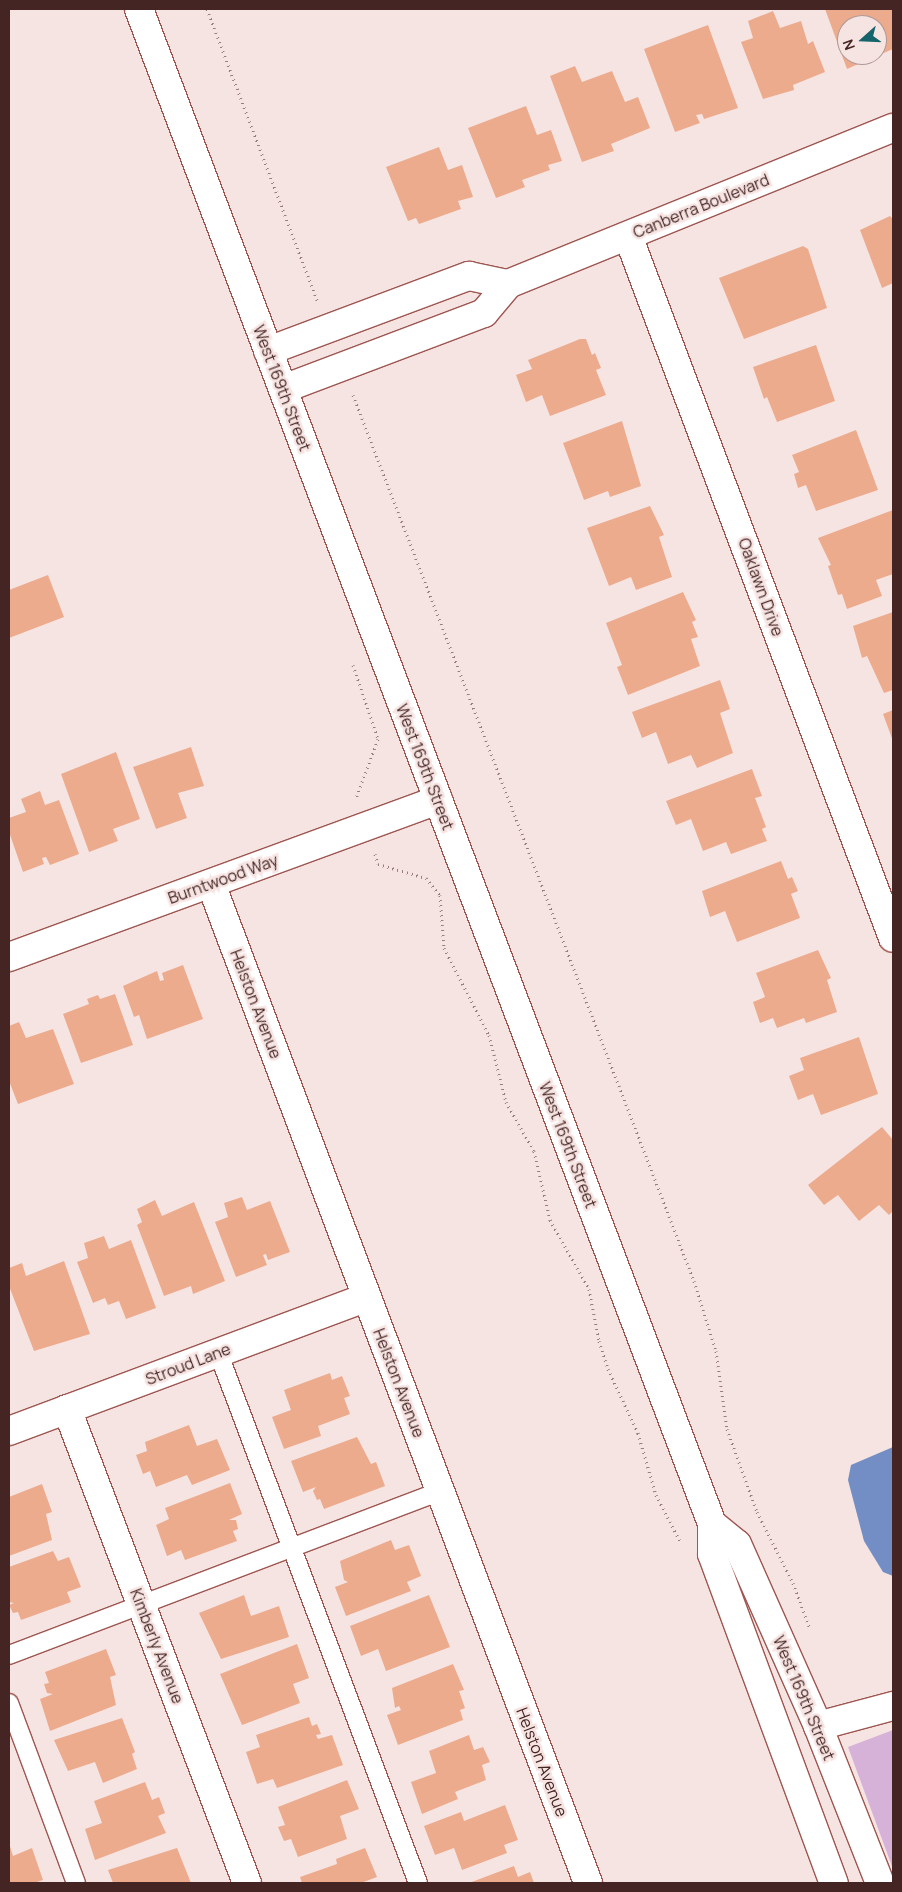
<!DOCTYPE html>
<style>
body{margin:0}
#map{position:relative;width:902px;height:1892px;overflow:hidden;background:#f6e4e2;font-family:Manrope,sans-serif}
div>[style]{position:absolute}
.green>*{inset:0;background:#d6b1d8}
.water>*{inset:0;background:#738ec4}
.building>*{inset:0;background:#edab8e}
.path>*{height:3px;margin-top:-1.5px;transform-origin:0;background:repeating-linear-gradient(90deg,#977e7c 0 1px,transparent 0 5px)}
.roads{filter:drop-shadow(1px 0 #9e5651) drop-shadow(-1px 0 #9e5651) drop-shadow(0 1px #9e5651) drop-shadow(0 -1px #9e5651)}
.service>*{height:18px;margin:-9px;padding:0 9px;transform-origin:9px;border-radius:9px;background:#fff}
.minor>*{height:28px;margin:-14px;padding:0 14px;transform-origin:14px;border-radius:14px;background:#fff}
.tertiary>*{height:28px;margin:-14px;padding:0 14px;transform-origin:14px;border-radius:14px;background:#fff}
span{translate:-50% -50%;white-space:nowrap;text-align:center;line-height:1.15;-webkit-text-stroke:5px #f6e4e2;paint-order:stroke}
.street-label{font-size:16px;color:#442523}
.frame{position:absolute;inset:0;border:10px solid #442523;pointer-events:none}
.north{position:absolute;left:837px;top:15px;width:50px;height:50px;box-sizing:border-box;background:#f6e4e2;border:1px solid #af9896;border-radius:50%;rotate:250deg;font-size:14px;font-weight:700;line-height:20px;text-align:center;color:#442523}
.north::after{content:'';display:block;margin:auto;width:18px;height:22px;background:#15646b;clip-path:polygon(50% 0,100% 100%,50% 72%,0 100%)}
</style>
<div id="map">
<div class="green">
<i style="clip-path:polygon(893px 1730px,893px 1869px,848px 1747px)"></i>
</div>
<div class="water">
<i style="clip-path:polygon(893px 1447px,893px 1576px,883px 1572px,864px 1541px,848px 1480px,851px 1465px)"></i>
</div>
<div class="building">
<i style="clip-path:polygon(evenodd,825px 9px,893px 9px,893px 49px,847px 69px,825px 9px,847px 25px,877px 25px,877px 55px,847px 55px,847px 25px)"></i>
<i style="clip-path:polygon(773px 11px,780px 28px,801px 21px,808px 44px,813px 41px,825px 72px,793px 85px,794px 90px,763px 99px,741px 42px,753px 38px,748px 21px)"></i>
<i style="clip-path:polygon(708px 25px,738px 108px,704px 119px,702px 114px,696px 115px,700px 123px,675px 132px,644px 49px)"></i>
<i style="clip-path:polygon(575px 66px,582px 82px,612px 71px,625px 102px,638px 97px,650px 128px,611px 144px,614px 151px,582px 162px,550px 76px)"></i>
<i style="clip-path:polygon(526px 106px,537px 135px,551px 130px,562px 161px,548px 165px,550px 170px,522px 180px,525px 187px,496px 198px,468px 128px)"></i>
<i style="clip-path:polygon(439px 147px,448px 170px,462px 165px,473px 197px,458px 201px,461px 209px,419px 224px,416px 218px,408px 221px,386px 167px)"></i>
<i style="clip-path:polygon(890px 216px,893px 219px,893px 283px,882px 288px,860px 230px)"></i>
<i style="clip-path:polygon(803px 246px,808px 249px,827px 308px,744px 339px,719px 278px)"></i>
<i style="clip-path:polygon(580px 339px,586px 339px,592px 355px,595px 353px,601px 368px,596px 370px,606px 395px,550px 416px,542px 395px,526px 402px,516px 375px,532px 369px,528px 360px)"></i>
<i style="clip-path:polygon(816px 345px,835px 401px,777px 422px,767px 397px,764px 399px,753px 367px)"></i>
<i style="clip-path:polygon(622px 421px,641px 486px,610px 497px,608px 491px,584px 500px,563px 443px)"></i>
<i style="clip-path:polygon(856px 430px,878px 490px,816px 511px,806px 485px,798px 488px,794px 474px,799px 472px,792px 455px)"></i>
<i style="clip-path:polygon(650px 506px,664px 535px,659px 537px,672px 577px,636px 590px,631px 577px,609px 586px,587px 528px)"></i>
<i style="clip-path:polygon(893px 510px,893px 574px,876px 580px,882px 596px,847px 609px,842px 594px,838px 595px,828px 566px,831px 565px,818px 538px)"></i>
<i style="clip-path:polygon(48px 575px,64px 617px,9px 638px,9px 590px)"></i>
<i style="clip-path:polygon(683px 592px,696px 620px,692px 622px,698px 637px,691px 639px,700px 666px,628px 695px,617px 667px,622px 665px,606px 623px)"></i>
<i style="clip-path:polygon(893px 612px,893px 690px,884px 693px,867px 656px,862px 658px,853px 626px)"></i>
<i style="clip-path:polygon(720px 680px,730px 709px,720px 713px,733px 753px,697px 768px,691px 755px,668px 764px,656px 732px,642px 738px,632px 712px)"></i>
<i style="clip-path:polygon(893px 710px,893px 741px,883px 714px)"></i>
<i style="clip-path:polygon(191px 747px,204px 786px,178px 793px,187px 818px,156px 829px,133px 767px)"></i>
<i style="clip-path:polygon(116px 752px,140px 819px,113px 829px,118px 841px,89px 852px,61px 774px)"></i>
<i style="clip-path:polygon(752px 769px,762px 796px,755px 798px,766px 827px,762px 829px,767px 841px,731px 854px,726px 842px,703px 851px,691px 819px,676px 825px,666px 801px)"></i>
<i style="clip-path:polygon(40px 791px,45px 805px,59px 800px,79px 854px,50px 865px,46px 857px,42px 858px,44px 864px,23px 872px,9px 832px,9px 818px,26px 812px,21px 799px)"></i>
<i style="clip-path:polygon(781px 861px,788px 879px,792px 877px,798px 891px,791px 894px,800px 918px,737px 942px,725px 911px,710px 917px,702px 891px)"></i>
<i style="clip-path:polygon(818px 950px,831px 978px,827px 980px,837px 1012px,806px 1023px,804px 1018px,777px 1028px,773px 1018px,760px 1023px,753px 1002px,765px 997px,756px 973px)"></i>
<i style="clip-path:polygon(183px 965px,203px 1019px,147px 1039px,139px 1015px,134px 1017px,123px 986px,157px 971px,160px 981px,164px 980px,162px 973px)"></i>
<i style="clip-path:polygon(115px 994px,133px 1045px,81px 1063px,63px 1014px,89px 1004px,87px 999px,98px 995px,100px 999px)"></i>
<i style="clip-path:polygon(19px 1022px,26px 1038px,53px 1029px,74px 1084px,18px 1104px,9px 1081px,9px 1026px)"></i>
<i style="clip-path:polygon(859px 1037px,878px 1094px,821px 1115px,813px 1094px,798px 1100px,789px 1076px,804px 1070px,800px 1058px)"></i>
<i style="clip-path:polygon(882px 1127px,893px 1140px,893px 1211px,889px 1215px,879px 1205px,859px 1221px,838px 1195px,824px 1205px,808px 1185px)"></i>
<i style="clip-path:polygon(242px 1197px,247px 1210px,270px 1201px,290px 1252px,268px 1260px,266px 1254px,263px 1255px,267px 1265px,236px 1277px,215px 1222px,228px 1217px,224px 1203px)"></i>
<i style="clip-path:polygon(155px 1200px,162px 1216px,194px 1202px,225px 1281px,193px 1294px,191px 1286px,164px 1296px,137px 1225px,142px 1222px,137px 1209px)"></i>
<i style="clip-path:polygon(104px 1236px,109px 1249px,131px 1240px,156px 1308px,126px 1319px,119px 1301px,108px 1305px,105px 1298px,93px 1303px,77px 1262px,88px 1258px,84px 1243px)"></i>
<i style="clip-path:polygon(64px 1261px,90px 1334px,34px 1351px,9px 1286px,9px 1268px,22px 1263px,26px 1276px)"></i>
<i style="clip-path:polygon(330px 1373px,332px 1380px,342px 1376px,350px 1396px,344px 1398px,350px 1414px,318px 1426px,321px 1436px,284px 1449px,272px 1417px,291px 1410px,284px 1390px)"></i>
<i style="clip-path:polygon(189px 1425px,197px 1446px,217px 1439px,230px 1470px,192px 1485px,187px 1475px,156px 1487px,150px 1471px,143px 1474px,136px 1455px,147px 1451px,145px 1442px)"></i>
<i style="clip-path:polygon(357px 1437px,371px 1464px,376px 1462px,385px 1486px,324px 1509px,320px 1499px,317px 1500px,313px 1491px,316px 1487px,303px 1492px,291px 1461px)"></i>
<i style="clip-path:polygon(230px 1483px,242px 1514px,229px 1520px,236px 1520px,238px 1529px,233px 1531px,237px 1541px,185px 1560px,181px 1550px,167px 1556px,156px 1525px,169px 1519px,165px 1508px)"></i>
<i style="clip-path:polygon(42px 1484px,52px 1512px,46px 1514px,52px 1540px,9px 1556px,9px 1497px)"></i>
<i style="clip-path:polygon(391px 1540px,395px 1550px,409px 1545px,421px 1576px,407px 1582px,411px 1591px,346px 1616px,335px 1587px,348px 1582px,344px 1580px,340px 1561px)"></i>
<i style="clip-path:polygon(53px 1551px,58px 1561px,69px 1557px,81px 1587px,67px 1592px,71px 1602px,21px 1620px,18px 1612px,13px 1613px,9px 1605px,14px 1603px,9px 1602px,9px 1567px)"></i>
<i style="clip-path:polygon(244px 1595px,251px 1616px,279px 1606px,289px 1637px,221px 1659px,199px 1613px)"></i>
<i style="clip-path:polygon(429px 1595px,450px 1647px,386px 1671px,378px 1649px,361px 1656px,350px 1626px)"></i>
<i style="clip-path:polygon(297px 1644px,309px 1678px,293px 1684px,300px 1703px,242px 1725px,220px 1674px)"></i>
<i style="clip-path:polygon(106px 1649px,116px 1675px,110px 1677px,116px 1705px,50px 1731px,40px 1699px,53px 1694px,47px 1693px,44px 1684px,49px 1683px,45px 1672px)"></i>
<i style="clip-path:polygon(453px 1664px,464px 1690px,459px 1691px,465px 1708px,460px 1710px,463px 1720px,398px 1745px,387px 1715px,401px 1710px,399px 1706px,395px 1708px,392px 1688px)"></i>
<i style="clip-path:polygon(309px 1717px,312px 1726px,317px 1724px,321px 1734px,316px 1735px,318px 1739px,332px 1735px,343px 1765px,277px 1788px,273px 1779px,257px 1784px,246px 1752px,260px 1747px,256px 1735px)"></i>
<i style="clip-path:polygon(122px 1718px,135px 1752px,132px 1754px,137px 1769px,103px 1783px,95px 1762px,68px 1771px,54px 1740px)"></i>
<i style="clip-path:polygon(469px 1735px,474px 1750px,483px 1747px,490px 1762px,482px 1765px,486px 1780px,455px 1792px,458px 1799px,422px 1814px,411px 1782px,436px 1773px,429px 1751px)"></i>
<i style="clip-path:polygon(347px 1780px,359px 1809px,340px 1816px,347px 1839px,298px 1857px,291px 1839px,284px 1841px,278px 1827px,285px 1825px,278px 1807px)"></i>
<i style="clip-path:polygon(145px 1782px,152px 1800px,159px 1797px,165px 1813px,158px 1816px,166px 1833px,95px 1860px,85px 1829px,102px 1823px,94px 1801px)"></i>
<i style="clip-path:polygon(505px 1805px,518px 1840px,504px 1845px,507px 1853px,462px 1870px,454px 1848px,435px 1855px,424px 1826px,461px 1812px,464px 1821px)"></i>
<i style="clip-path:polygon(9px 1843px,13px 1856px,32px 1848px,43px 1880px,34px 1883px,9px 1883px)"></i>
<i style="clip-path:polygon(177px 1848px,191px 1883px,113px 1883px,108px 1870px)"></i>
<i style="clip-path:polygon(365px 1848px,377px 1877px,361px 1883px,302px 1883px,300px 1877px,337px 1864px,336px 1859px)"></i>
<i style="clip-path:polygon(514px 1866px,518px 1877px,530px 1872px,534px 1883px,469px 1883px)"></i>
</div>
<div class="path">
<i style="left:207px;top:9px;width:313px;rotate:69.3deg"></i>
<i style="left:353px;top:395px;width:949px;rotate:68.95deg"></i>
<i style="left:694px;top:1281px;width:73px;rotate:72.6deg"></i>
<i style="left:716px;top:1351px;width:79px;rotate:82deg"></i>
<i style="left:727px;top:1429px;width:88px;rotate:70.1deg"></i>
<i style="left:757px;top:1512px;width:80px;rotate:63.1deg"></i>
<i style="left:793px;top:1583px;width:49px;rotate:69.7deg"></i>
<i style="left:353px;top:665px;width:78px;rotate:71.3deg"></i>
<i style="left:378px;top:739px;width:63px;rotate:110.4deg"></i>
<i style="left:375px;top:854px;width:10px;rotate:73deg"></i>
<i style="left:378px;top:864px;width:50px;rotate:16.3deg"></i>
<i style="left:426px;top:878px;width:22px;rotate:51deg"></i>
<i style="left:440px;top:895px;width:53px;rotate:85.7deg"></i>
<i style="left:444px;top:948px;width:98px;rotate:62.7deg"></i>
<i style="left:489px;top:1035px;width:69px;rotate:75.8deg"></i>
<i style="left:506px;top:1102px;width:56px;rotate:60.3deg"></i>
<i style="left:534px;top:1151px;width:71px;rotate:76.9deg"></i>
<i style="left:550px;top:1220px;width:79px;rotate:60.5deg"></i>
<i style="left:589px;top:1289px;width:53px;rotate:79.1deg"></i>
<i style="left:599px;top:1341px;width:29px;rotate:72deg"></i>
<i style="left:608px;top:1369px;width:71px;rotate:64.9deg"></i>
<i style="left:638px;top:1433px;width:65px;rotate:73.8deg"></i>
<i style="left:656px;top:1495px;width:54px;rotate:62.5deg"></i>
</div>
<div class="roads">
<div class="service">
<i style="left:218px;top:1352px;width:567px;rotate:69.36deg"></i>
<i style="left:9px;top:1655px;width:461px;rotate:-20.8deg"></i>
<i style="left:9px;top:1703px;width:192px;rotate:69.6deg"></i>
</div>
<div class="minor">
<i style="left:628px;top:236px;width:750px;rotate:69.32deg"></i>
<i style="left:268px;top:351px;width:215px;rotate:-20.5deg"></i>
<i style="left:469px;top:276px;width:40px;rotate:12deg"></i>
<i style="left:283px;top:389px;width:215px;rotate:-20.7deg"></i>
<i style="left:484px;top:313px;width:38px;rotate:-50deg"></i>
<i style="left:508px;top:284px;width:415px;rotate:-22.1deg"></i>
<i style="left:211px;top:884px;width:1068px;rotate:69.32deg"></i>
<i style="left:9px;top:957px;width:457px;rotate:-20.1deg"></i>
<i style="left:67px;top:1409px;width:507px;rotate:69.21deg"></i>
<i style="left:9px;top:1431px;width:382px;rotate:-20.5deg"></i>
<i style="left:818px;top:1726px;width:78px;rotate:-14.9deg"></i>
</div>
<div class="tertiary">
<i style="left:139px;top:9px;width:1620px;rotate:69.28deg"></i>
<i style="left:712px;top:1524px;width:30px;rotate:90deg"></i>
<i style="left:712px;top:1554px;width:351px;rotate:69.7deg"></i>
<i style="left:712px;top:1524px;width:32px;rotate:39deg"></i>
<i style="left:737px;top:1544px;width:199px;rotate:66deg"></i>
<i style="left:818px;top:1726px;width:169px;rotate:68.5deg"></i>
</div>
</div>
<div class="street-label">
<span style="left:701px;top:206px;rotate:-22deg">Canberra Boulevard</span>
<span style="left:282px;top:388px;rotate:69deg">West 169th Street</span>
<span style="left:761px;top:587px;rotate:70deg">Oaklawn Drive</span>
<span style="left:425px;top:767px;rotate:69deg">West 169th Street</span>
<span style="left:223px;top:879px;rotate:-20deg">Burntwood Way</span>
<span style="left:256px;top:1004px;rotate:69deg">Helston Avenue</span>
<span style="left:568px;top:1145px;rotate:69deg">West 169th Street</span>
<span style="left:188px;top:1364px;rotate:-21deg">Stroud Lane</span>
<span style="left:399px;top:1383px;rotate:69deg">Helston Avenue</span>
<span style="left:157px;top:1646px;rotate:69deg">Kimberly Avenue</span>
<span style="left:804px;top:1698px;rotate:67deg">West 169th Street</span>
<span style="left:542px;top:1762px;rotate:69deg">Helston Avenue</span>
</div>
<div class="frame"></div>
<div class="north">N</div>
</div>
